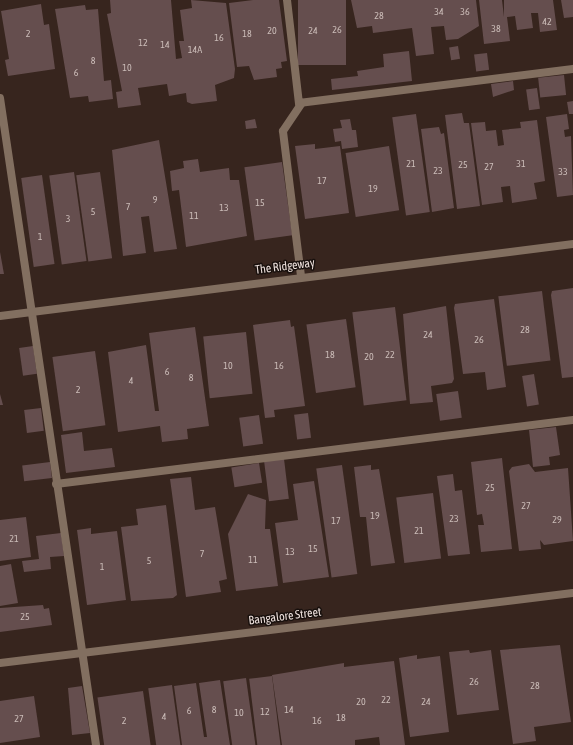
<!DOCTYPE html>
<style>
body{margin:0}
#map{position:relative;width:573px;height:745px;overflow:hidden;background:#37251e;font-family:"Asap Condensed",sans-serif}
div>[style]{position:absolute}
.building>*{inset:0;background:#654e4e;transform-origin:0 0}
.lane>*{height:8px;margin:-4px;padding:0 4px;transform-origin:4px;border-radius:4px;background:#826f60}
.street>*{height:8px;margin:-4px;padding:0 4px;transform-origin:4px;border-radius:4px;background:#826f60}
span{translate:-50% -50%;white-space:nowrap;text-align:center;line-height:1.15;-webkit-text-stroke:3px #18100d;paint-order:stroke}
.number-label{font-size:10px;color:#cbbcb8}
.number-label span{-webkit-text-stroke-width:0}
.street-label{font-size:12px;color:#ede0dc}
</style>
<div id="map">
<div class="building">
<i style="clip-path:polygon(110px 0,171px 0,176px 59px,182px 58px,179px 41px,184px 41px,180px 10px,192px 8px,191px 0,226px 3px,235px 69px,234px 78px,215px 85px,217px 101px,192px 104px,187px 102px,186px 93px,169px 96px,167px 84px,138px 88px,141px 105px,118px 108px,116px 92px,122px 91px,107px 14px,111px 13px)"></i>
<i style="clip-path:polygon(253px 0,279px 0,287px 61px,281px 62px,282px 68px,276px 69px,277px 77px,254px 80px,249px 66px,237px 67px,229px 3px)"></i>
<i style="left:298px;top:0;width:48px;height:65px"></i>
<i style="clip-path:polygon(351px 0,476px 0,479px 26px,458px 39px,446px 40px,444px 26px,431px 27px,434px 54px,416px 56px,412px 28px,373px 33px,372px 26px,357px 28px)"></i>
<i style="clip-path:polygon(479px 0,502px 0,504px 17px,504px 0,553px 0,557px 30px,540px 32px,538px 13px,531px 13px,533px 28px,517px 30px,515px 16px,507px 17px,510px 41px,484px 44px)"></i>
<i style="clip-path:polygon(561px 0,573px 0,573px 17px,564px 18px)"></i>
<i style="clip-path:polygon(41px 4px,44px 25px,49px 24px,55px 69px,8px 76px,5px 60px,9px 59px,1px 11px)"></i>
<i style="clip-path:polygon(85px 5px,86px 10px,98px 9px,104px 81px,111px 80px,113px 99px,89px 102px,88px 96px,70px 98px,55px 9px)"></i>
<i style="left:458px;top:46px;width:13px;height:9px;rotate:81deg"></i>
<i style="clip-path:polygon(409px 51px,412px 81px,332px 90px,331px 79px,358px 76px,357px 71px,384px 67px,383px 54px)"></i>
<i style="left:487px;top:53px;width:17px;height:13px;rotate:83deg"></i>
<i style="left:564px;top:75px;width:20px;height:26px;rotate:84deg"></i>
<i style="clip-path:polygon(513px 81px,514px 90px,493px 97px,491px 84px)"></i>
<i style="left:537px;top:88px;width:21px;height:11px;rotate:82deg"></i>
<i style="clip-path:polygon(573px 101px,573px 114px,569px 114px,567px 102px)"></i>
<i style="clip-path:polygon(462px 113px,464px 123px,469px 123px,480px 206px,457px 209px,445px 115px)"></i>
<i style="left:416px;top:114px;width:99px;height:24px;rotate:82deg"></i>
<i style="clip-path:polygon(567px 114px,569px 129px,564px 130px,565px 137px,571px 136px,573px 195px,557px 197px,546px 117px)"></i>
<i style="clip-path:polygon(255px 119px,257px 128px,246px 129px,245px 121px)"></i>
<i style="clip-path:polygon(350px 119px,352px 130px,356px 130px,358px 147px,342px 149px,341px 141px,335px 142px,333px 129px,342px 128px,340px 120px)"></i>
<i style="clip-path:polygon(537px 120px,545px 181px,534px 183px,537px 199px,512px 203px,510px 186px,501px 187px,503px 202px,482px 205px,471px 123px,485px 122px,486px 131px,496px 130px,498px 146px,504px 145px,502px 130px,521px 128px,520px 122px)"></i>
<i style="clip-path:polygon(439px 127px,441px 134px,444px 133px,454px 208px,432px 212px,421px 129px)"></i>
<i style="clip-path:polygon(159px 140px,177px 249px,154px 252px,149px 216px,141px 217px,146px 253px,123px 256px,112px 150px)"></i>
<i style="clip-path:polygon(315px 144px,315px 149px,340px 146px,349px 213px,305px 219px,295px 146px)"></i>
<i style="left:389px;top:146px;width:65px;height:44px;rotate:81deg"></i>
<i style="clip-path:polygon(198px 159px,200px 172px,229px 168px,230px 180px,239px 180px,247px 236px,186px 247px,179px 190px,172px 191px,170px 171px,184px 168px,183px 161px)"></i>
<i style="left:282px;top:162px;width:74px;height:38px;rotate:82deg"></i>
<i style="left:74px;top:172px;width:90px;height:25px;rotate:82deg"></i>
<i style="left:100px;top:172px;width:87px;height:24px;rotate:82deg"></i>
<i style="left:42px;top:175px;width:90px;height:21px;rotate:82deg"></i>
<i style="clip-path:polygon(0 252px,4px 274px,0 274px)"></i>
<i style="clip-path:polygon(573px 288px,573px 377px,562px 378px,551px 295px,552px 291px)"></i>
<i style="left:542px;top:291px;width:70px;height:44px;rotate:83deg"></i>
<i style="clip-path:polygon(494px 299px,506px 387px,487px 390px,485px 372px,463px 374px,454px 308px,455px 304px)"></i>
<i style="clip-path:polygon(446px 306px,454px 379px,452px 383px,431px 386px,433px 402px,410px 404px,403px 314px)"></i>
<i style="left:395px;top:307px;width:94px;height:43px;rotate:83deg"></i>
<i style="left:346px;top:319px;width:69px;height:40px;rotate:82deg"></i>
<i style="clip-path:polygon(290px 320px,291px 327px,294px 326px,305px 406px,274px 410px,275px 417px,265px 418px,253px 325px)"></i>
<i style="clip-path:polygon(195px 327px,209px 426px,187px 429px,188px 439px,162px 442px,160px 426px,118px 432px,108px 352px,146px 345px,155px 411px,159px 411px,149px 333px)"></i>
<i style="left:246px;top:332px;width:62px;height:43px;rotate:84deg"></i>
<i style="left:33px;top:346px;width:28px;height:14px;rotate:82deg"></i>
<i style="left:95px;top:351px;width:75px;height:43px;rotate:82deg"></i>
<i style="left:534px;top:374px;width:31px;height:12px;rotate:81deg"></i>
<i style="left:458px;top:391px;width:27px;height:22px;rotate:82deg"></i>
<i style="clip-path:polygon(0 394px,3px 405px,0 405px)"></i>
<i style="left:41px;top:408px;width:23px;height:17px;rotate:83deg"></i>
<i style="left:308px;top:413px;width:25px;height:14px;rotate:83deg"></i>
<i style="left:259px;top:415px;width:29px;height:20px;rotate:82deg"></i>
<i style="clip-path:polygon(556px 427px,560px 455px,549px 457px,550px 465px,533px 467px,529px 430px)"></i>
<i style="clip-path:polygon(82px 432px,84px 451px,112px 448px,115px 467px,66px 473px,61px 435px)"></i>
<i style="clip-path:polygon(502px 458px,512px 549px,481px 552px,478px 525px,484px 525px,482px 514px,477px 515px,471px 462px)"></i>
<i style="left:284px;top:459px;width:40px;height:20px;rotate:83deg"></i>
<i style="left:50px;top:462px;width:16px;height:28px;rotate:83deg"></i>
<i style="left:259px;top:463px;width:20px;height:28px;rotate:81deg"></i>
<i style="clip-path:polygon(529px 464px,535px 472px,568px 468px,573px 541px,544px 545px,540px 540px,541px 549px,519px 551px,509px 471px,512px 467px)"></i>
<i style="left:342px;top:465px;width:110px;height:26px;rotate:82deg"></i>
<i style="clip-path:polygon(371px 465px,371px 470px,379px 469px,395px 563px,371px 566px,366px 517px,360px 517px,354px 467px)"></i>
<i style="clip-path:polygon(453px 474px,455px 491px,462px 490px,470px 554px,448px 556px,437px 476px)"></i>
<i style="clip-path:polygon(191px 477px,195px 510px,215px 507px,227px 579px,219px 581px,221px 592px,186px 597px,170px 479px)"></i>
<i style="clip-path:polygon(314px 481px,329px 577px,283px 583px,275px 523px,298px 520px,293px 484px)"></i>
<i style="left:433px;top:493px;width:66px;height:37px;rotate:83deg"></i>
<i style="clip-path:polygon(248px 494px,266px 500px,265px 529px,270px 529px,278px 586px,236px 591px,228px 534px)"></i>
<i style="clip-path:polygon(166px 505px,177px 595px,173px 598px,131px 601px,121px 527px,138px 525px,136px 509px)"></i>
<i style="clip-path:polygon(26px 517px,31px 557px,0 561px,0 520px)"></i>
<i style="clip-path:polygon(91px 528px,91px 534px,117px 531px,126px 600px,87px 605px,77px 530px)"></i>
<i style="clip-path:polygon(61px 533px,64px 556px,50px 557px,51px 569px,24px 572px,22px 561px,39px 559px,36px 536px)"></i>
<i style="clip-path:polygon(11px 564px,18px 603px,0 606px,0 566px)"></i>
<i style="clip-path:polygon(43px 605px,44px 609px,49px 608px,52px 625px,0 632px,0 608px)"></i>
<i style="clip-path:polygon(560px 645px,571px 722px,534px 727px,536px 741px,513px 744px,500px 650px)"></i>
<i style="clip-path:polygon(469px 650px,470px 653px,491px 650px,499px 710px,457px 715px,449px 652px)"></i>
<i style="clip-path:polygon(417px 655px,417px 659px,440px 656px,449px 732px,410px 737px,399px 658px)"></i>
<i style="clip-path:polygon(394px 661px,405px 745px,380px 745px,379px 737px,355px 740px,355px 745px,282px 745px,272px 675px,344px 663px,344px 667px)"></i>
<i style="left:272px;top:676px;width:70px;height:23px;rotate:83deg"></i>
<i style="left:246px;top:678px;width:68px;height:23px;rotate:82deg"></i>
<i style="clip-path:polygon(220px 680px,230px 745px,182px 745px,174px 686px,196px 683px,204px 737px,207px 737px,199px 683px)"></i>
<i style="left:172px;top:685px;width:61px;height:24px;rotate:82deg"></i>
<i style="clip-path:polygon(82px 686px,90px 733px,72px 735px,68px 688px)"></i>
<i style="left:143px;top:691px;width:55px;height:46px;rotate:82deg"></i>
<i style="clip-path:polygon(34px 696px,40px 737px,0 743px,0 701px)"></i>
</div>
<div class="lane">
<i style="left:287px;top:0;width:104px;rotate:83.4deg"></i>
<i style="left:299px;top:103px;width:276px;rotate:-7.1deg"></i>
<i style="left:0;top:98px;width:654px;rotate:81.56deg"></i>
<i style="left:301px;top:276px;width:146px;rotate:-97.1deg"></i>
<i style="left:283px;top:131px;width:34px;rotate:-56deg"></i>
<i style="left:56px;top:484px;width:521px;rotate:-7.06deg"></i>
</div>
<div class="street">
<i style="left:0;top:316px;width:578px;rotate:-7.16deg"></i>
<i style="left:0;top:663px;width:577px;rotate:-6.96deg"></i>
</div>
<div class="number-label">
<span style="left:439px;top:12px">34</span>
<span style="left:465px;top:12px">36</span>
<span style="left:379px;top:16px">28</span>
<span style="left:547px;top:22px">42</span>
<span style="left:496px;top:29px">38</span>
<span style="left:337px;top:30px">26</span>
<span style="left:272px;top:31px">20</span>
<span style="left:313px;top:31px">24</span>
<span style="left:28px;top:34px">2</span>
<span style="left:247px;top:34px">18</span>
<span style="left:219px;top:38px">16</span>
<span style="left:143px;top:43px">12</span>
<span style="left:165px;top:45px">14</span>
<span style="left:195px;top:50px">14A</span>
<span style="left:93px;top:61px">8</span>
<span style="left:127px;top:68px">10</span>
<span style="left:76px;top:73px">6</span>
<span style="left:411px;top:164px">21</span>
<span style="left:521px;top:164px">31</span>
<span style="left:463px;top:165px">25</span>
<span style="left:489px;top:167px">27</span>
<span style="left:438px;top:171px">23</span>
<span style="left:563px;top:172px">33</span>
<span style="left:322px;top:181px">17</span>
<span style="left:373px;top:189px">19</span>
<span style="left:155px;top:200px">9</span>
<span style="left:260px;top:203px">15</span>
<span style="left:128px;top:207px">7</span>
<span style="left:224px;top:208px">13</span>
<span style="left:93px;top:212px">5</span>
<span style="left:194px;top:216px">11</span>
<span style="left:68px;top:219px">3</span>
<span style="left:40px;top:237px">1</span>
<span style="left:525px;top:330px">28</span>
<span style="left:428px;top:335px">24</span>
<span style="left:479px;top:340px">26</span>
<span style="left:330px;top:355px">18</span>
<span style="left:390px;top:355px">22</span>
<span style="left:369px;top:357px">20</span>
<span style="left:228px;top:366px">10</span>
<span style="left:279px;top:366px">16</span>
<span style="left:167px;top:372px">6</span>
<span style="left:191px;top:378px">8</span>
<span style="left:131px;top:381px">4</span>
<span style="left:78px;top:390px">2</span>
<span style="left:490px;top:488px">25</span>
<span style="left:526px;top:506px">27</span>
<span style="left:375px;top:516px">19</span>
<span style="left:454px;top:519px">23</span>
<span style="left:557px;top:520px">29</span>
<span style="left:336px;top:521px">17</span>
<span style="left:419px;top:531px">21</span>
<span style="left:14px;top:539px">21</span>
<span style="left:313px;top:549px">15</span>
<span style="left:290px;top:552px">13</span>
<span style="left:202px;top:554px">7</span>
<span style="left:253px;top:560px">11</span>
<span style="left:149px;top:561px">5</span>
<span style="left:102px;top:567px">1</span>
<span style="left:25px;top:617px">25</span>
<span style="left:474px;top:682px">26</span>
<span style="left:535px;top:686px">28</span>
<span style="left:386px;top:700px">22</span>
<span style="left:361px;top:702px">20</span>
<span style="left:426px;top:702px">24</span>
<span style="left:214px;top:710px">8</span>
<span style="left:289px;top:710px">14</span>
<span style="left:189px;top:711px">6</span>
<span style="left:265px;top:712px">12</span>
<span style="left:239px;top:713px">10</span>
<span style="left:164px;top:717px">4</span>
<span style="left:341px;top:718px">18</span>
<span style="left:19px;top:719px">27</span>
<span style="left:124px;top:721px">2</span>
<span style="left:317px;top:721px">16</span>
</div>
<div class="street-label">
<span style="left:285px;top:267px;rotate:-7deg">The Ridgeway</span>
<span style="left:285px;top:617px;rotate:-7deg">Bangalore Street</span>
</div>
</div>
